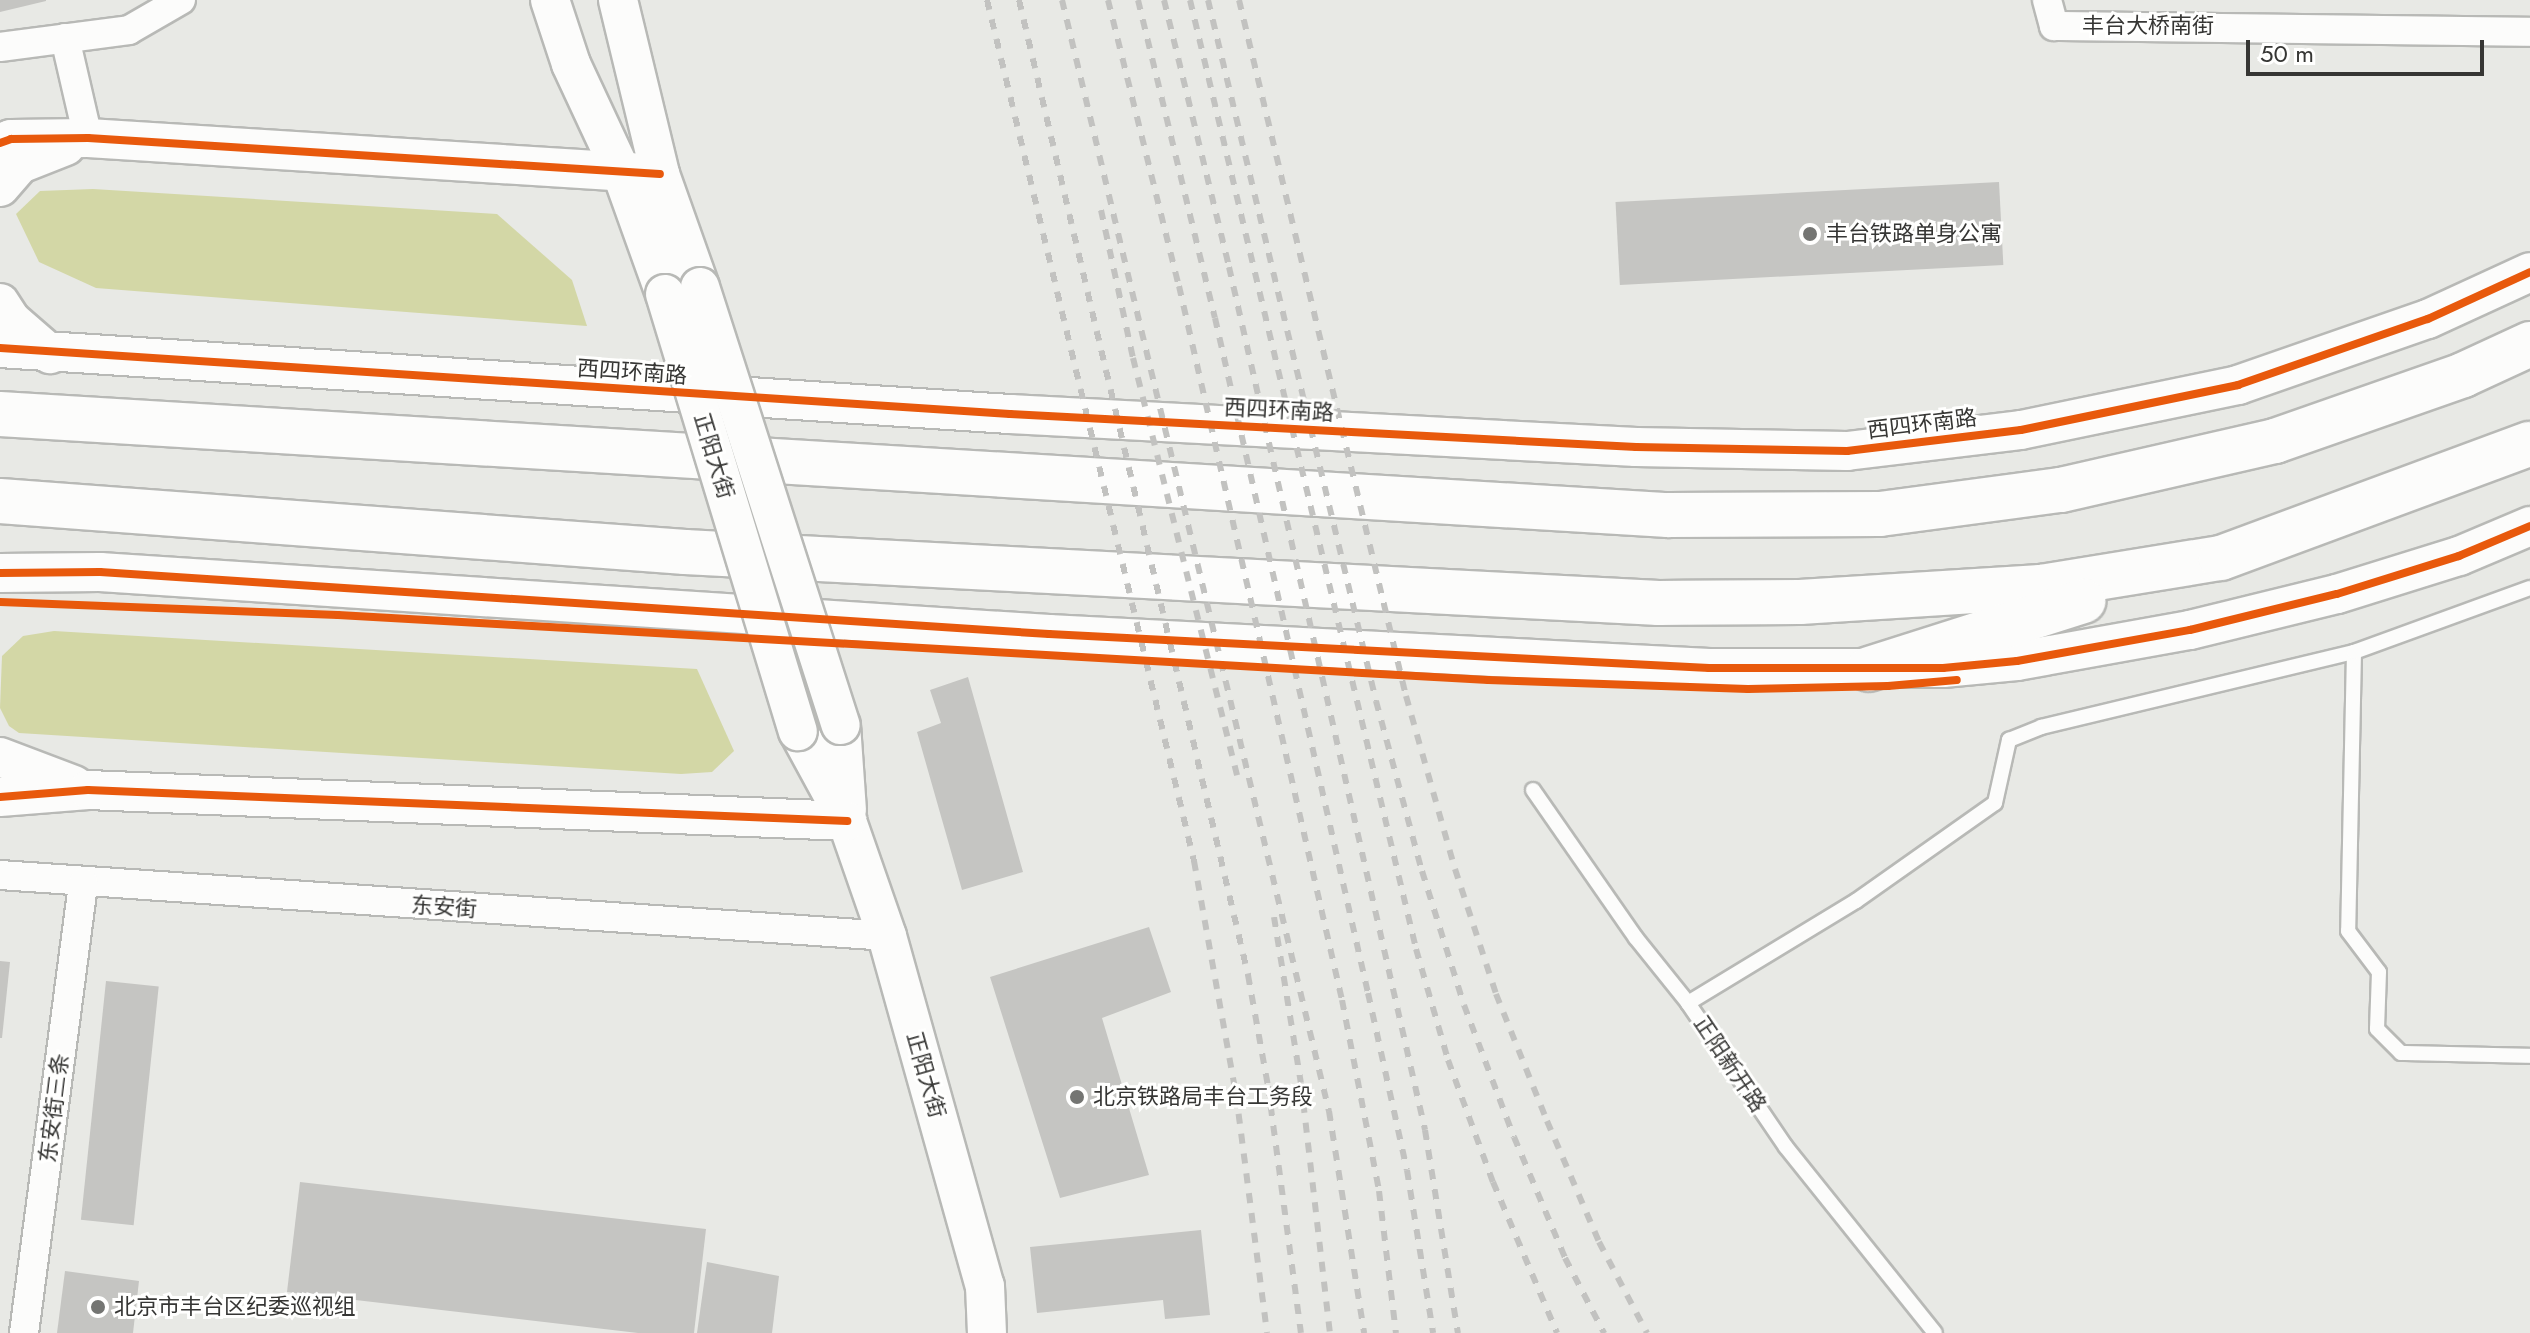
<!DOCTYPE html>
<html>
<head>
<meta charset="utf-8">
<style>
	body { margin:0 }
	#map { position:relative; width:2530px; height:1333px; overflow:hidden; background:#e8e9e5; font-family:Jost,"Noto Sans SC",sans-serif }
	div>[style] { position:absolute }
	.green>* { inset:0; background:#d3d7a6 }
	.building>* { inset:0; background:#c5c5c2; transform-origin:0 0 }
	.roads { filter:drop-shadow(2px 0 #b8b9b6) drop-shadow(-2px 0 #b8b9b6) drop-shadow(0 2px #b8b9b6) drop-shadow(0 -2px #b8b9b6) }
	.lane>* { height:14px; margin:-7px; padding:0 7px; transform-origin:7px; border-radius:7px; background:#fcfcfb }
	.street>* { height:28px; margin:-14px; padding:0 14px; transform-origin:14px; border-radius:14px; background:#fcfcfb }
	.secondary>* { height:38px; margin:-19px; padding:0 19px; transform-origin:19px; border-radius:19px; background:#fcfcfb }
	.highway>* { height:44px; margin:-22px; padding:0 22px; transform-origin:22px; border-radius:22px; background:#fcfcfb }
	.rail>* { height:6px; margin-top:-3px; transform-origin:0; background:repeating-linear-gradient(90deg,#c2c2c0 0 10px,transparent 0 20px) }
	.bridges { filter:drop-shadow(2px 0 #b8b9b6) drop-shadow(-2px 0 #b8b9b6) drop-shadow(0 2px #b8b9b6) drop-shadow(0 -2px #b8b9b6) }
	.secondary-bridge>* { height:38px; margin:-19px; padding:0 19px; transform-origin:19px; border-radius:19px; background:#fcfcfb }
	.cycleway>* { height:8px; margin:-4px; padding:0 4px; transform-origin:4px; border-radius:4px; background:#e8590c }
	.dots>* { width:22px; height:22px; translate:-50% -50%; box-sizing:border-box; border:4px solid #fffffe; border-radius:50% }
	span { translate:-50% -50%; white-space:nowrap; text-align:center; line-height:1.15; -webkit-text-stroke:6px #fffffe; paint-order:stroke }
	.street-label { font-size:22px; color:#363634 }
	.poi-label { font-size:22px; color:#363634 }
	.left { translate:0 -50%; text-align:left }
	.scale { position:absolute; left:2246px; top:40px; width:238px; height:36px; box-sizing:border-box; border:4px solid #363634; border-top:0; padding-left:10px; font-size:24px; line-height:28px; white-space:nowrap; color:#363634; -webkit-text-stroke:6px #fffffe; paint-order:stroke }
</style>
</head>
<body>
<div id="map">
	<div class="green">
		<i style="clip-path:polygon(93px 189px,497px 214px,572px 280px,587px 326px,96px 288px,39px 262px,16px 214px,40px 191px)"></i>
		<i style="clip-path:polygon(54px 631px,697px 669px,734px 751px,712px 772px,681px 774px,19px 733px,9px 726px,0 708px,2px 656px,23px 636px)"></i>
	</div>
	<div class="building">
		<i style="clip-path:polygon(0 0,46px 0,46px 1px,0 12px)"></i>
		<i style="left:1999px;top:182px;width:83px;height:384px;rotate:87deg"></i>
		<i style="clip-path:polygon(968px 677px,1023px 872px,962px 890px,917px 732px,941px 723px,930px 690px)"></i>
		<i style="clip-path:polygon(1149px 927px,1171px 992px,1102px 1018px,1149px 1175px,1060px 1198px,990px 977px)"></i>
		<i style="clip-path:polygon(0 961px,10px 962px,2px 1038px,0 1038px)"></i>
		<i style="left:106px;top:981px;width:53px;height:240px;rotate:6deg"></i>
		<i style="clip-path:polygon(300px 1182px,706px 1229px,694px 1333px,638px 1333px,287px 1292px)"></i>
		<i style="clip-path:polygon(1201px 1230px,1210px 1315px,1165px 1319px,1163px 1300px,1037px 1313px,1030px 1247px)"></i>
		<i style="clip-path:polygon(707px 1262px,779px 1276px,772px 1333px,697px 1333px)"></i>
		<i style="clip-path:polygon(65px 1271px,139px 1281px,133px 1333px,57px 1333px)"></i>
	</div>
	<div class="roads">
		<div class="lane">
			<i style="left:2354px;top:652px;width:279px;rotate:91.2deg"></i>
			<i style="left:2348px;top:931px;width:51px;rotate:52.9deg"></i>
			<i style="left:2379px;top:972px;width:57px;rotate:92deg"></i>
			<i style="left:2377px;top:1029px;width:34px;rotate:45deg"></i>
			<i style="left:2401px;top:1053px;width:129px;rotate:1.3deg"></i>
			<i style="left:1533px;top:790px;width:180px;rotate:55.2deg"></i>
			<i style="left:1636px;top:938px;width:83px;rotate:51.3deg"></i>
			<i style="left:1688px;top:1003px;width:174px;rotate:55.8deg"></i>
			<i style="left:1786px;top:1147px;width:238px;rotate:51.3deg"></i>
			<i style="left:1688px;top:1003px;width:197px;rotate:-31.3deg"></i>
			<i style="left:1856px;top:901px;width:170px;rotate:-35.2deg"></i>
			<i style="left:1995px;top:803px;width:65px;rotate:-77.5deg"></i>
			<i style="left:2009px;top:740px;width:35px;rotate:-22deg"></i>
			<i style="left:2041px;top:727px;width:322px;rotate:-13.5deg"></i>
			<i style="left:2354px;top:652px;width:187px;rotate:-20deg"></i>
		</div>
		<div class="street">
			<i style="left:2047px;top:0;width:27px;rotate:75deg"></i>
			<i style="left:2054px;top:26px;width:476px;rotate:0.7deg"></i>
			<i style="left:65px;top:38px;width:103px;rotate:77deg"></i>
			<i style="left:0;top:47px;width:130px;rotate:-7.5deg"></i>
			<i style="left:129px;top:30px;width:60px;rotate:-30deg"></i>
			<i style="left:0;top:875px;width:889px;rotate:3.93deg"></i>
			<i style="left:24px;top:1333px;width:454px;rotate:-82.5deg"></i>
		</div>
		<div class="secondary">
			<i style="left:550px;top:0;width:67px;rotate:71.8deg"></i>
			<i style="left:571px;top:64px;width:118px;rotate:65deg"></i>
			<i style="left:621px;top:171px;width:131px;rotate:70.3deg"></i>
			<i style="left:618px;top:0;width:179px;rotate:76.4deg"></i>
			<i style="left:660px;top:174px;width:120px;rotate:70.5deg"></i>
			<i style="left:0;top:143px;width:12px;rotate:-20deg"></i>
			<i style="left:11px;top:139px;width:77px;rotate:-0.7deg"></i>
			<i style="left:88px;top:138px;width:573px;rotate:3.6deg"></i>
			<i style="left:0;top:187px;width:30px;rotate:-49deg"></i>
			<i style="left:20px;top:164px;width:49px;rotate:-21.4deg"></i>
			<i style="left:0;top:303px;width:20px;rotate:57deg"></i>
			<i style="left:11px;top:320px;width:52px;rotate:41.1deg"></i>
			<i style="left:0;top:348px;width:1012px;rotate:3.74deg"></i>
			<i style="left:1010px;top:414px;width:627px;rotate:3.02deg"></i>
			<i style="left:1636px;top:447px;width:211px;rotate:1.1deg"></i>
			<i style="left:1847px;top:451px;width:175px;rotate:-6.9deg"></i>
			<i style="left:2021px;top:430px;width:222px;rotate:-11.7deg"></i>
			<i style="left:2238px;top:385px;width:201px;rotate:-19.2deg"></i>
			<i style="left:2428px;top:319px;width:112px;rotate:-24.7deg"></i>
			<i style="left:0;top:573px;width:100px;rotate:-0.6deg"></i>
			<i style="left:100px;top:572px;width:951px;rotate:3.74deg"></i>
			<i style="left:1049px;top:634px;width:661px;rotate:2.95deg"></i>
			<i style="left:1709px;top:668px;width:234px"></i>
			<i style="left:1943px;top:668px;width:74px;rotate:-5.4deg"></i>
			<i style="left:2017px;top:661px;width:176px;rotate:-10.2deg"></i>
			<i style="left:2190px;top:630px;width:151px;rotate:-13.8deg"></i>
			<i style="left:2337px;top:594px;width:128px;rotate:-17.3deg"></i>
			<i style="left:2459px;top:556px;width:77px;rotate:-22.9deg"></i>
			<i style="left:841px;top:725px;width:85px;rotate:86deg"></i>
			<i style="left:798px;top:731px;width:102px;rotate:61.4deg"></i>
			<i style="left:847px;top:821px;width:122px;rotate:70.8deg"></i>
			<i style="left:887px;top:936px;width:363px;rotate:74.4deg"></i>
			<i style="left:985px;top:1286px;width:47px;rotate:87.6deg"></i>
			<i style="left:0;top:757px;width:79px;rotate:20.7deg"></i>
			<i style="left:0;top:797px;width:88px;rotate:-4.5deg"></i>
			<i style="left:88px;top:790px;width:760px;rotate:2.34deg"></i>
		</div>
		<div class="highway">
			<i style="left:0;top:414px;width:1671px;rotate:3.47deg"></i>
			<i style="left:1668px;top:515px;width:212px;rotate:-0.3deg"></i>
			<i style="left:1880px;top:514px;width:183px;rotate:-7.6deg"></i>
			<i style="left:2061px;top:490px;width:220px;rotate:-12.9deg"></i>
			<i style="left:2275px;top:441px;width:199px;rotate:-19.3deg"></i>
			<i style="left:2463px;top:375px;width:74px;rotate:-24.8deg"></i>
			<i style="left:0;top:501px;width:687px;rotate:4.26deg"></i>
			<i style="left:685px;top:552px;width:975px;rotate:3deg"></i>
			<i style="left:1659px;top:603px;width:141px;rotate:-0.4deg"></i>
			<i style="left:1800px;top:602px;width:241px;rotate:-3.6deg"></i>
			<i style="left:2041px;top:587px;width:182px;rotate:-9.2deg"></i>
			<i style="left:2221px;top:558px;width:329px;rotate:-20.3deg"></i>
			<i style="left:1869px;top:669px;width:225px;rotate:-17.6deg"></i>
		</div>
	</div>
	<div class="rail">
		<i style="left:987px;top:0;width:886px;rotate:76.48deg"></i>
		<i style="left:1194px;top:861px;width:237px;rotate:79.8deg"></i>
		<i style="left:1236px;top:1094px;width:241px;rotate:82.6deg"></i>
		<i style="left:1019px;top:0;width:1002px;rotate:76.78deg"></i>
		<i style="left:1248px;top:975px;width:113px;rotate:79.8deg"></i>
		<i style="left:1268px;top:1086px;width:249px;rotate:82.4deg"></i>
		<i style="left:1062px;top:0;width:1143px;rotate:76.49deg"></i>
		<i style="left:1329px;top:1111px;width:225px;rotate:81deg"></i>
		<i style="left:1108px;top:0;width:295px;rotate:76.1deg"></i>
		<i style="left:1179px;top:286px;width:732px;rotate:77.14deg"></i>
		<i style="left:1342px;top:1000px;width:195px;rotate:79deg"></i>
		<i style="left:1379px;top:1191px;width:143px;rotate:83.2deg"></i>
		<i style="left:1138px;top:0;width:327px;rotate:76.4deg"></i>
		<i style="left:1215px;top:318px;width:692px;rotate:77.23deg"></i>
		<i style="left:1368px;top:993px;width:181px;rotate:77.6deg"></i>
		<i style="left:1407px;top:1170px;width:165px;rotate:80.9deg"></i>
		<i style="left:1164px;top:0;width:275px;rotate:76.3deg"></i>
		<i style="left:1229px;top:267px;width:885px;rotate:77.2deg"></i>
		<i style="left:1425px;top:1130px;width:206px;rotate:80.8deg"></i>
		<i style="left:1190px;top:0;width:976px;rotate:76.6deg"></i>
		<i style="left:1416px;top:949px;width:116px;rotate:73.9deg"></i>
		<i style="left:1448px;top:1060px;width:130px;rotate:69.8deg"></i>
		<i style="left:1493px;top:1182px;width:164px;rotate:67deg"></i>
		<i style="left:1208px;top:0;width:721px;rotate:76.52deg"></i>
		<i style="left:1376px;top:701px;width:176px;rotate:74.9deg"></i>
		<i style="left:1422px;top:871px;width:140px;rotate:72.6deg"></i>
		<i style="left:1464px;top:1005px;width:141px;rotate:69.3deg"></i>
		<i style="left:1514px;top:1137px;width:131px;rotate:67.1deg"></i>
		<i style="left:1565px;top:1258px;width:85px;rotate:62.5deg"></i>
		<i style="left:1239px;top:0;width:716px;rotate:76.51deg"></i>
		<i style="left:1406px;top:696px;width:180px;rotate:74.2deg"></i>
		<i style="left:1455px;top:869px;width:132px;rotate:71.8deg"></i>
		<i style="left:1496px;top:994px;width:137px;rotate:68.1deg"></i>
		<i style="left:1547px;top:1121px;width:132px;rotate:66.7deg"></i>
		<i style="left:1599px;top:1242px;width:103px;rotate:62.2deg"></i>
		<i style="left:1101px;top:210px;width:151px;rotate:77.8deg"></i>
		<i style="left:1133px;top:358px;width:437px;rotate:76deg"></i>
		<i style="left:1274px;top:917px;width:168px;rotate:80.8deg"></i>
		<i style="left:1301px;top:1083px;width:252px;rotate:83.4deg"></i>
	</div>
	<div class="bridges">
		<div class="secondary-bridge">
			<i style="left:700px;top:287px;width:460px;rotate:72.2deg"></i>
			<i style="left:665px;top:294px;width:457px;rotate:73.1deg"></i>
		</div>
	</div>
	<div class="cycleway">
		<i style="left:0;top:143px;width:12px;rotate:-20deg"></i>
		<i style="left:11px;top:139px;width:77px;rotate:-0.7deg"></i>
		<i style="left:88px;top:138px;width:573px;rotate:3.6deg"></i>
		<i style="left:0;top:348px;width:1012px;rotate:3.74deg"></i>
		<i style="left:1010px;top:414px;width:627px;rotate:3.02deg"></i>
		<i style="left:1636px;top:447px;width:211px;rotate:1.1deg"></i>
		<i style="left:1847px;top:451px;width:175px;rotate:-6.9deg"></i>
		<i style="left:2021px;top:430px;width:222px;rotate:-11.7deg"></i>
		<i style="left:2238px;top:385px;width:201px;rotate:-19.2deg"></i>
		<i style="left:2428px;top:319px;width:112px;rotate:-24.7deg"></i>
		<i style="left:0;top:573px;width:100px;rotate:-0.6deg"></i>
		<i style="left:100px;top:572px;width:951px;rotate:3.74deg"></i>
		<i style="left:1049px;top:634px;width:661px;rotate:2.95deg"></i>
		<i style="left:1709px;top:668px;width:234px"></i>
		<i style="left:1943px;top:668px;width:74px;rotate:-5.4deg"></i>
		<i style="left:2017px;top:661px;width:176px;rotate:-10.2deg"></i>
		<i style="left:2190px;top:630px;width:151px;rotate:-13.8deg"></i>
		<i style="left:2337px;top:594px;width:128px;rotate:-17.3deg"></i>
		<i style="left:2459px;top:556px;width:77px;rotate:-22.9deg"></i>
		<i style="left:0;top:602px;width:338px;rotate:2.2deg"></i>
		<i style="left:338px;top:615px;width:1152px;rotate:3.24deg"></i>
		<i style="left:1488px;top:680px;width:260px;rotate:2deg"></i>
		<i style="left:1748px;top:689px;width:140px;rotate:-1.2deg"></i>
		<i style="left:1888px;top:686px;width:69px;rotate:-5deg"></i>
		<i style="left:0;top:797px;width:88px;rotate:-4.5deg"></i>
		<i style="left:88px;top:790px;width:760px;rotate:2.34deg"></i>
	</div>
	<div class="dots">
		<i style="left:1810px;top:234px;background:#747572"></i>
		<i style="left:1077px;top:1097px;background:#747572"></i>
		<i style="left:98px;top:1307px;background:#747572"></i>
	</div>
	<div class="street-label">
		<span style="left:2148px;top:26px">丰台大桥南街</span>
		<span style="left:632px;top:372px;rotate:4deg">西四环南路</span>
		<span style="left:1279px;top:410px;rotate:3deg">西四环南路</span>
		<span style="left:1922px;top:424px;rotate:-7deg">西四环南路</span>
		<span style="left:714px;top:456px;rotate:73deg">正阳大街</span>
		<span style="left:444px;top:907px;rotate:4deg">东安街</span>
		<span style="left:1730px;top:1064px;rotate:56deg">正阳新开路</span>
		<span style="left:926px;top:1075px;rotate:74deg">正阳大街</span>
		<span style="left:54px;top:1108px;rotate:-83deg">东安街三条</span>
	</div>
	<div class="poi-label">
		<span class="left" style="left:1826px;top:234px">丰台铁路单身公寓</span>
		<span class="left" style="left:1093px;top:1097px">北京铁路局丰台工务段</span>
		<span class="left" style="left:114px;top:1307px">北京市丰台区纪委巡视组</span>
	</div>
	<div class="scale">50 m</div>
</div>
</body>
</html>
